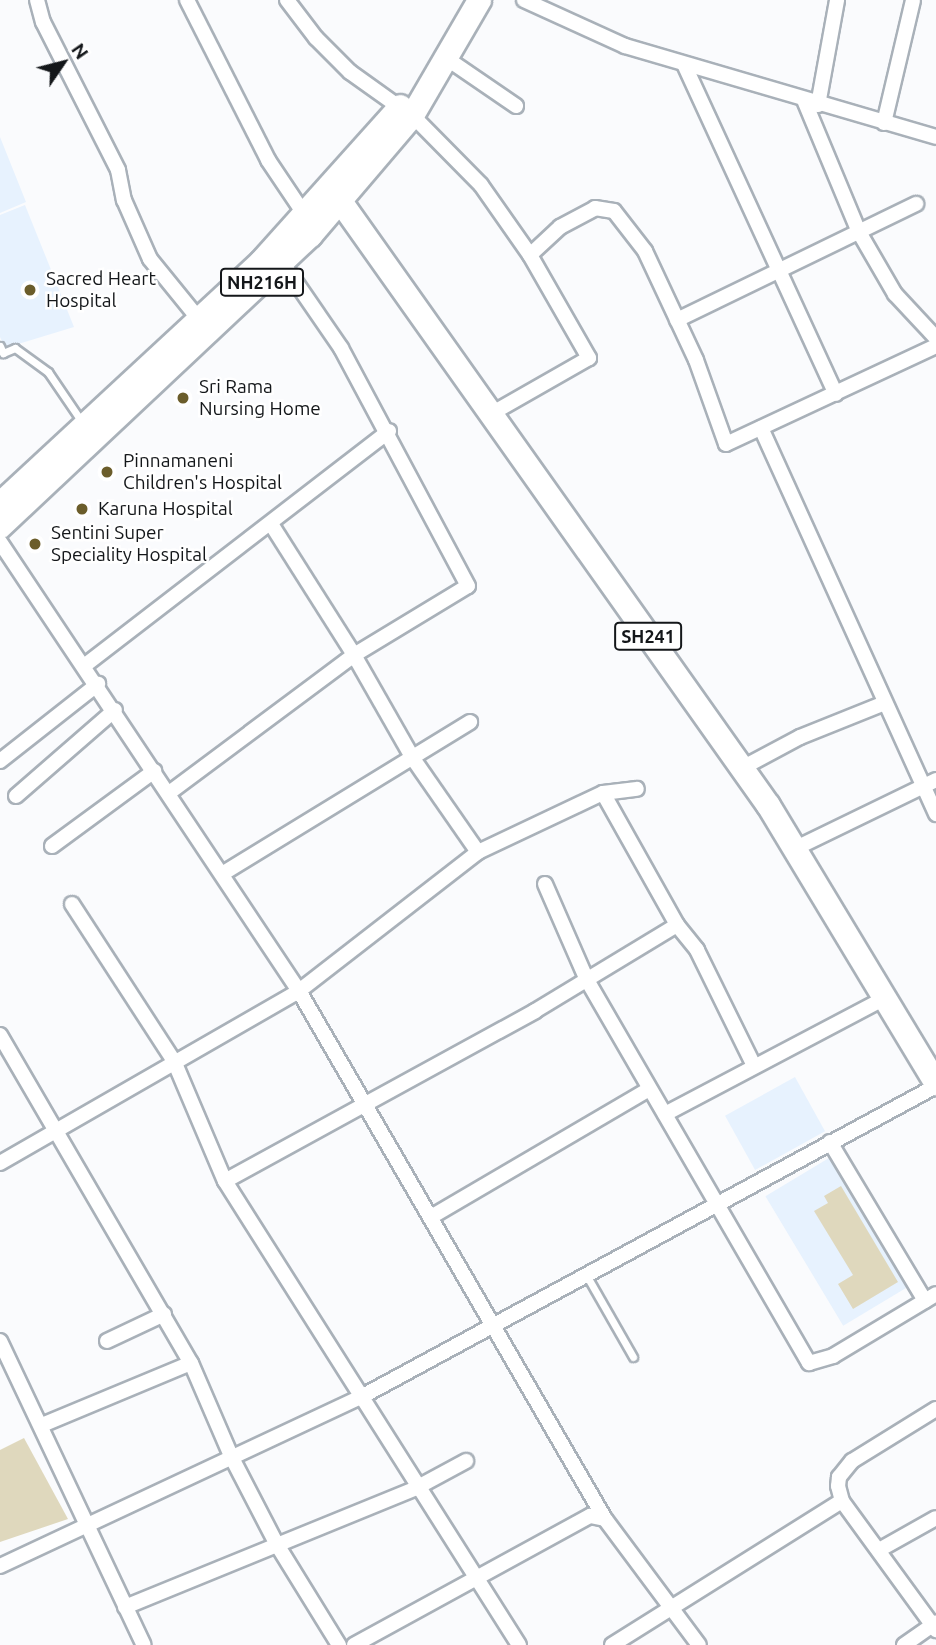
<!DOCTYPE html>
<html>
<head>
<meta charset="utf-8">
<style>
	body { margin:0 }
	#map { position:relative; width:936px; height:1645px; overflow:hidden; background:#fafbfd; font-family:Ubuntu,sans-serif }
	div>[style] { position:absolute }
	.built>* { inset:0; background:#e7f2fe; transform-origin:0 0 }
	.green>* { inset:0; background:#dfd8bd }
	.roads { filter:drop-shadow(2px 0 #a9b1b9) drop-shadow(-2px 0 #a9b1b9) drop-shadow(0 2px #a9b1b9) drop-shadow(0 -2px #a9b1b9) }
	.service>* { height:7px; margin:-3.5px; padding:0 3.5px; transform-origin:3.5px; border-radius:3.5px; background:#fff }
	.minor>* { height:14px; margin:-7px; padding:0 7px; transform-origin:7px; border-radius:7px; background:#fff }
	.primary>* { height:23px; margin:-11.5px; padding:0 11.5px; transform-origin:11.5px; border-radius:11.5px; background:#fff }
	.trunk>* { height:23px; margin:-11.5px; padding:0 11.5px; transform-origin:11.5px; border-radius:11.5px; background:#fff }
	.dots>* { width:19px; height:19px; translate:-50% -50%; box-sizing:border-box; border:4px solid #fff; border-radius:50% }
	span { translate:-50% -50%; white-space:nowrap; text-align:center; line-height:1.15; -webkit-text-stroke:5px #fff; paint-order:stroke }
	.shield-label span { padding:2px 5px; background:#fff; border:2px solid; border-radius:5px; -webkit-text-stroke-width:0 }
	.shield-label { font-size:18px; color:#14171a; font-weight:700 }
	.poi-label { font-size:19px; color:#14171a }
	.left { translate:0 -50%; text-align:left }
	.north { position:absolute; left:28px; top:28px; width:70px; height:70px; -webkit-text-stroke:5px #fff; paint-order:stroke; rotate:55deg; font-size:19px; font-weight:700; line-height:28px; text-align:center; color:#14171a }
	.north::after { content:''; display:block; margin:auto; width:24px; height:32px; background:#14171a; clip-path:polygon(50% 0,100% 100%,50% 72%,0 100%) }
</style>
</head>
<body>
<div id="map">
	<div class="built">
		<i style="clip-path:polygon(0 137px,26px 202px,0 213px)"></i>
		<i style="clip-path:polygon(25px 205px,74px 327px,5px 348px,0 337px,0 215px)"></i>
		<i style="left:795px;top:1077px;width:62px;height:80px;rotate:61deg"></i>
		<i style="left:834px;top:1155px;width:151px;height:80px;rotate:59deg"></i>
	</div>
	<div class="green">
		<i style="clip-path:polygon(841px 1186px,898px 1282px,853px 1309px,838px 1284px,853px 1275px,814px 1211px,828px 1203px,824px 1196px)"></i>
		<i style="clip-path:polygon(24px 1438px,68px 1519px,0 1542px,0 1450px)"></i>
	</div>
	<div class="roads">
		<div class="service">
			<i style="left:0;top:346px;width:8px;rotate:67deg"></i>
			<i style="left:3px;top:353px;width:13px;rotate:-23deg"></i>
			<i style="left:15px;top:348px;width:41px;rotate:36deg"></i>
			<i style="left:48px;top:372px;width:60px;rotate:55.8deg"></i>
			<i style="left:588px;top:1278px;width:91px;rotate:60.3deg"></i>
		</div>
		<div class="minor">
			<i style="left:37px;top:0;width:23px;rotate:75deg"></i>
			<i style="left:43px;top:22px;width:166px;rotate:63.1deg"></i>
			<i style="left:118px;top:170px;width:31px;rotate:79deg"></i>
			<i style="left:124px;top:200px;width:64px;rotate:66.2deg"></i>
			<i style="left:150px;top:259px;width:76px;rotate:50.9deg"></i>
			<i style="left:187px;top:0;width:179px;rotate:63.1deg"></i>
			<i style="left:268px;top:160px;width:66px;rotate:56.1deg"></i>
			<i style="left:287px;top:0;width:48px;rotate:52.7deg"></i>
			<i style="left:316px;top:38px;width:48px;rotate:45deg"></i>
			<i style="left:350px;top:72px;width:60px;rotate:35.5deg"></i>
			<i style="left:524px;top:0;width:111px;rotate:24.5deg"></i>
			<i style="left:625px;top:46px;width:324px;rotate:16.3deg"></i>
			<i style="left:446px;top:58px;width:85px;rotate:34.4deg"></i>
			<i style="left:684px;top:64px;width:363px;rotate:65.3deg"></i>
			<i style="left:804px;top:100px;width:143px;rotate:67.4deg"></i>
			<i style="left:859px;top:232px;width:72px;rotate:59.9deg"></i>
			<i style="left:895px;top:294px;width:60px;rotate:47deg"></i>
			<i style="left:818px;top:105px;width:107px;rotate:-79.7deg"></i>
			<i style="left:412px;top:115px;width:98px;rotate:45.4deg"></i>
			<i style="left:481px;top:185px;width:85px;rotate:55deg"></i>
			<i style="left:530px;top:255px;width:119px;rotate:60.2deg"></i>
			<i style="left:589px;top:358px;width:113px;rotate:150.3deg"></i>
			<i style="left:884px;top:123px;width:126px;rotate:-76.7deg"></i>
			<i style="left:530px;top:255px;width:41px;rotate:-43deg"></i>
			<i style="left:560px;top:227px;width:40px;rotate:-28deg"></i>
			<i style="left:595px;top:208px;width:19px;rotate:9deg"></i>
			<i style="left:614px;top:211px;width:51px;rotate:52.2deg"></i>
			<i style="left:645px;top:251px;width:120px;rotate:64.9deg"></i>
			<i style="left:696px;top:360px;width:89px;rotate:70.3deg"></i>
			<i style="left:726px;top:444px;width:232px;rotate:-25deg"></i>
			<i style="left:677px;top:320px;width:266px;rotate:-25.9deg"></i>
			<i style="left:761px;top:428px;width:424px;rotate:65.6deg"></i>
			<i style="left:271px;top:524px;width:155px;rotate:57.6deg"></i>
			<i style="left:354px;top:655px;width:121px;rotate:60.3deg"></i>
			<i style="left:414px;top:760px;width:112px;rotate:55.2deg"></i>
			<i style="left:0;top:542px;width:539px;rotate:56.34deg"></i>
			<i style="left:299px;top:991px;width:610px;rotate:59.91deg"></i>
			<i style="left:84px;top:666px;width:385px;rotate:-37.6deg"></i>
			<i style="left:0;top:761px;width:125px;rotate:-38.2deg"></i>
			<i style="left:742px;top:768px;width:66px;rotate:-28.1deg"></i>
			<i style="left:800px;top:737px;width:88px;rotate:-21.9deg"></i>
			<i style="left:169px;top:793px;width:231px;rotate:-36.7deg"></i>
			<i style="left:354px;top:655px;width:133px;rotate:-31.2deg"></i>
			<i style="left:468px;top:586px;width:270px;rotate:-118.1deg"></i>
			<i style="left:341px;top:348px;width:104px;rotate:-124.5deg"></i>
			<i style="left:603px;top:793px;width:151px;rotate:60.7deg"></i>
			<i style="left:677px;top:925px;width:32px;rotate:51deg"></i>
			<i style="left:697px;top:950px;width:127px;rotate:63.8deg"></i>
			<i style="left:16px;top:796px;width:131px;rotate:-41deg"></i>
			<i style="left:52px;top:846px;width:127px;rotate:-36.3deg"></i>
			<i style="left:794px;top:849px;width:158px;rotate:-25.9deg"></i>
			<i style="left:222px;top:874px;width:291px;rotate:-31.5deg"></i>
			<i style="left:545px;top:884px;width:105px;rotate:66.4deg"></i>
			<i style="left:587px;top:980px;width:443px;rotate:59.9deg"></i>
			<i style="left:809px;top:1363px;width:25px;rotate:-16deg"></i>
			<i style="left:833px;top:1356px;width:120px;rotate:-31deg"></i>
			<i style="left:72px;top:904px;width:187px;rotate:57deg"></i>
			<i style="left:174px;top:1061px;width:130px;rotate:67deg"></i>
			<i style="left:225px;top:1181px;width:549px;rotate:57.64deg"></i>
			<i style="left:0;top:1035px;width:380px;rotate:59.8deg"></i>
			<i style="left:191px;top:1363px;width:103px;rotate:66.7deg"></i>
			<i style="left:232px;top:1458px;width:96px;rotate:62.6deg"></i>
			<i style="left:276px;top:1543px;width:120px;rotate:58.3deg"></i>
			<i style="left:665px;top:1114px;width:249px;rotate:-27.8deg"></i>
			<i style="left:830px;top:1142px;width:185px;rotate:59.1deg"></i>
			<i style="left:0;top:1163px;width:345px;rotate:-29.9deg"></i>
			<i style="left:299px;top:991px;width:227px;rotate:-37.8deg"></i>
			<i style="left:478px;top:852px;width:138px;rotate:-25.3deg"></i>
			<i style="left:603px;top:793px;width:34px;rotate:-7deg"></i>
			<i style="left:225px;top:1181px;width:354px;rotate:-28.7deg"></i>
			<i style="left:535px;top:1011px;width:166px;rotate:-31.2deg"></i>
			<i style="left:431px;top:1217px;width:253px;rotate:-30.4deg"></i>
			<i style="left:0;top:1341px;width:336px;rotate:64.7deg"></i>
			<i style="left:107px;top:1341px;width:63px;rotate:-25.3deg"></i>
			<i style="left:936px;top:1409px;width:99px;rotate:148.2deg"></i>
			<i style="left:852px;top:1461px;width:21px;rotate:129deg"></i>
			<i style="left:839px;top:1477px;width:9px;rotate:96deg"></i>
			<i style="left:838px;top:1486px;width:16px;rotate:75deg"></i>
			<i style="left:842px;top:1501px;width:160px;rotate:53.9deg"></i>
			<i style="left:42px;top:1425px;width:161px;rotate:-22.6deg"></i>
			<i style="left:879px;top:1550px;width:65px;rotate:-29.3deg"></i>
			<i style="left:0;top:1566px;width:396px;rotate:-25.1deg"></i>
			<i style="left:359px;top:1398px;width:656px;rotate:-28.4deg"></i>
			<i style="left:125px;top:1607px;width:314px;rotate:-22.2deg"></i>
			<i style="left:416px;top:1488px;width:57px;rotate:-28.4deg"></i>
			<i style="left:354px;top:1645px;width:269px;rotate:-28.7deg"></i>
			<i style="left:590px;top:1516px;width:15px;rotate:11deg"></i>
			<i style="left:605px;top:1519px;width:157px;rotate:53.3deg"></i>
			<i style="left:612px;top:1645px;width:271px;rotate:-32.1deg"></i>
			<i style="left:904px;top:1645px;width:39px;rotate:-35deg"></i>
		</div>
		<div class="primary">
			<i style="left:340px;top:201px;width:740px;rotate:54.68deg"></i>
			<i style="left:768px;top:805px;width:325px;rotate:58.9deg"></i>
		</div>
		<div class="trunk">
			<i style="left:0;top:503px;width:356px;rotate:-42.8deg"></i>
			<i style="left:261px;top:261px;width:208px;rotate:-48.1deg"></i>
			<i style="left:0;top:526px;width:425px;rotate:-43.2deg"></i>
			<i style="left:310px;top:235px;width:157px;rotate:-49.6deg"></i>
			<i style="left:412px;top:115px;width:133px;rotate:-59.8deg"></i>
		</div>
	</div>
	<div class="dots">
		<i style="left:30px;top:290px;background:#6b5d2b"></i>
		<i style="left:183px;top:398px;background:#6b5d2b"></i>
		<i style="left:107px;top:472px;background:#6b5d2b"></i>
		<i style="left:82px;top:509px;background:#6b5d2b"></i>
		<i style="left:35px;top:544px;background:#6b5d2b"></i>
	</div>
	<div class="shield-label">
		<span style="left:262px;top:282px">NH216H</span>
		<span style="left:648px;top:636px">SH241</span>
	</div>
	<div class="poi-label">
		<span class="left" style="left:46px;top:290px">Sacred Heart<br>Hospital</span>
		<span class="left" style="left:199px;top:398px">Sri Rama<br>Nursing Home</span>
		<span class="left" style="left:123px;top:472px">Pinnamaneni<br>Children's Hospital</span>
		<span class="left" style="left:98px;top:509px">Karuna Hospital</span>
		<span class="left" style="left:51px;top:544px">Sentini Super<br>Speciality Hospital</span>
	</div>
	<div class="north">N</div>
</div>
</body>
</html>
